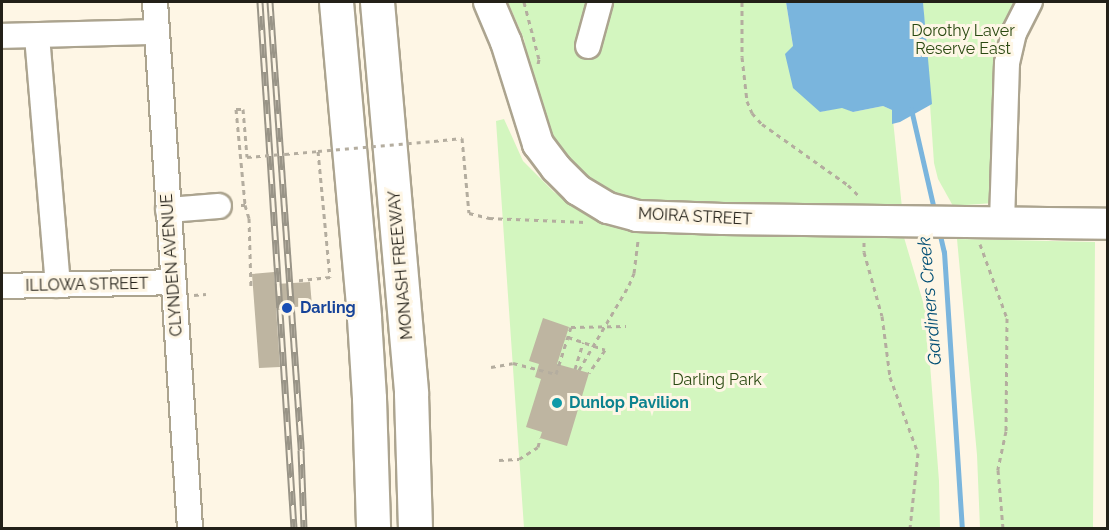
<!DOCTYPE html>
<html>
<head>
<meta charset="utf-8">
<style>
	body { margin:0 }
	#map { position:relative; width:1109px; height:530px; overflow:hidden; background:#fef6e5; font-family:Raleway,sans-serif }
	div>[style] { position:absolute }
	.green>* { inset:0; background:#d3f6bf }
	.water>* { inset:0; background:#7ab5dd }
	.stream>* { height:5px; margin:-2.5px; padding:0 2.5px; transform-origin:2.5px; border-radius:2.5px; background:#7ab5dd }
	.building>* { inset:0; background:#beb5a1 }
	.path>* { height:3px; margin-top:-1.5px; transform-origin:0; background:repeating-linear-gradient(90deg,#b4ad9f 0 4.5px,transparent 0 9px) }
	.roads { filter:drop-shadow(2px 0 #aca48f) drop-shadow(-2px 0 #aca48f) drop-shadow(0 2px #aca48f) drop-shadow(0 -2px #aca48f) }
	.minor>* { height:24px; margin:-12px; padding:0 12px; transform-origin:12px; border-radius:12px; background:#fff }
	.major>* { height:30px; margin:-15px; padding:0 15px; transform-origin:15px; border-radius:15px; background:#fff }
	.highway>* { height:33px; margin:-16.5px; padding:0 16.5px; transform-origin:16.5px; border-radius:16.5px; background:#fff }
	.rail>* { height:7px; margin-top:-3.5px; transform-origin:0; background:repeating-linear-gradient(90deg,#fef6e5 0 14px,#999487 0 28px); box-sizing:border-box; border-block:2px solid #999487 }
	.path-bridge>* { height:3px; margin-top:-1.5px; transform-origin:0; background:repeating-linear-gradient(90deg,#b4ad9f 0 4.5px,transparent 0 9px) }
	.dots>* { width:16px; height:16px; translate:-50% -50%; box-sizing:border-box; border:3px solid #fef6e5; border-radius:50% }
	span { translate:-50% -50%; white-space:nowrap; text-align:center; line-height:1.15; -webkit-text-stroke:6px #fef6e5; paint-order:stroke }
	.park-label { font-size:16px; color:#2a4911 }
	.street-label { font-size:16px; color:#232018 }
	.transit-label { font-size:16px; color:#164399; font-weight:700 }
	.left { translate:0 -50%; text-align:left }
	.culture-label { font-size:16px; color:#0d838f; font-weight:700 }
	.water-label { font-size:18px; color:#024f75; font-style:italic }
	.frame { position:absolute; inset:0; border:3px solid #232018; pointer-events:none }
</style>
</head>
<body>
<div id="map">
	<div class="green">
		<i style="clip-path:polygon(508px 2px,786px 2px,793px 46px,820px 112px,842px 107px,853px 112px,883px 106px,892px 110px,902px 208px,724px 203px,661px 205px,620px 199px,592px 186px,548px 139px,532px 83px,524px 39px)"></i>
		<i style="clip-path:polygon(923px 2px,1019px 2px,993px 203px,953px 206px,938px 179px,934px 163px)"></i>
		<i style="clip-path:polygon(504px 119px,523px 161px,554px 192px,596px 221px,614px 227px,638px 231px,903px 234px,926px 312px,939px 481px,940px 528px,524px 528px,496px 121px)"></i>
		<i style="clip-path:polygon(957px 239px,1095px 242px,1093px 528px,980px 528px,977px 455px)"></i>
	</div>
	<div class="water">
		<i style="clip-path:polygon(786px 2px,923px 2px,932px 104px,900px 122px,892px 124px,892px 110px,883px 106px,853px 112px,842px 108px,820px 112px,793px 88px,785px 54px,793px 46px)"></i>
	</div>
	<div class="stream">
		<i style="left:911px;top:109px;width:108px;rotate:77.1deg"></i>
		<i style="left:939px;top:231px;width:22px;rotate:77deg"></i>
		<i style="left:944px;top:252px;width:277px;rotate:86.3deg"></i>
	</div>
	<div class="building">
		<i style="clip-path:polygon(274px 272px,275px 284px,310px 282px,312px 306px,276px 308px,280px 367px,259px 368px,252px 274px)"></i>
		<i style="clip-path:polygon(543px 318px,569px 327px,557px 364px,589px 373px,567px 446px,540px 438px,542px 432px,526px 427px,541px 379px,535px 377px,539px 364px,529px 361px)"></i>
	</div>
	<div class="path">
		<i style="left:524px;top:2px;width:59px;rotate:75.3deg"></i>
		<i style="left:539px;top:59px;width:5px;rotate:101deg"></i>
		<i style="left:742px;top:2px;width:55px;rotate:90deg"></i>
		<i style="left:742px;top:57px;width:44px;rotate:83.5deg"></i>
		<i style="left:747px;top:101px;width:13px;rotate:67deg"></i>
		<i style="left:752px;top:113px;width:15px;rotate:48deg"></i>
		<i style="left:762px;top:124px;width:105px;rotate:35.3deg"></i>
		<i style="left:848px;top:185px;width:17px;rotate:45deg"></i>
		<i style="left:236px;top:109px;width:96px;rotate:84.6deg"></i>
		<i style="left:245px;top:205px;width:6px;rotate:180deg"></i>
		<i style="left:434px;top:141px;width:28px;rotate:-6deg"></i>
		<i style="left:462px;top:138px;width:75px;rotate:84.7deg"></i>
		<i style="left:469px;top:213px;width:21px;rotate:14deg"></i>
		<i style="left:489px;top:218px;width:96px;rotate:2.4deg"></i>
		<i style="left:285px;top:154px;width:33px;rotate:-5deg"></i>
		<i style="left:318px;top:151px;width:127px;rotate:84.6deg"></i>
		<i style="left:330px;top:277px;width:36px;rotate:174deg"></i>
		<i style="left:245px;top:205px;width:14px;rotate:73deg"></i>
		<i style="left:249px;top:218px;width:70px;rotate:88.4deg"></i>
		<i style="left:864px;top:242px;width:10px;rotate:90deg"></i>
		<i style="left:864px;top:252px;width:66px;rotate:74.3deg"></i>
		<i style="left:882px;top:316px;width:62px;rotate:82.5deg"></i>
		<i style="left:890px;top:377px;width:81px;rotate:69.8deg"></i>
		<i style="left:918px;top:453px;width:75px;rotate:96.1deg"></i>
		<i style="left:980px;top:244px;width:79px;rotate:70deg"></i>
		<i style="left:1007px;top:318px;width:113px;rotate:90.5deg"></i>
		<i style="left:1006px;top:431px;width:40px;rotate:102deg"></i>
		<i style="left:998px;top:470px;width:58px;rotate:85.1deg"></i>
		<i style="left:194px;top:295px;width:12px;rotate:-5deg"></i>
		<i style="left:568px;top:337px;width:39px;rotate:19deg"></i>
		<i style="left:605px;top:350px;width:28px;rotate:125deg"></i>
		<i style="left:491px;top:367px;width:22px;rotate:-10deg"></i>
		<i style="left:513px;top:363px;width:44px;rotate:14.3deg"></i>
		<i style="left:556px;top:374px;width:49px;rotate:-72.3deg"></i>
		<i style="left:571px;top:327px;width:55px;rotate:-1deg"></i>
		<i style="left:575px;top:369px;width:28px;rotate:-73deg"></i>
		<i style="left:579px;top:370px;width:99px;rotate:-59.5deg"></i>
		<i style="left:629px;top:285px;width:13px;rotate:-67deg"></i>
		<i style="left:634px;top:273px;width:34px;rotate:-83deg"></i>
		<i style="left:499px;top:460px;width:20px;rotate:-3deg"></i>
		<i style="left:519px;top:459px;width:22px;rotate:-32deg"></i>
		<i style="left:538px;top:447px;width:9px;rotate:-77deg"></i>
	</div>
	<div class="roads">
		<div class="minor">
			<i style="left:155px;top:2px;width:527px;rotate:86.19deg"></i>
			<i style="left:2px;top:36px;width:155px;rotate:-1.5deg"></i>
			<i style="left:37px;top:36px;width:250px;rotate:85.2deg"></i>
			<i style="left:588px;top:46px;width:46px;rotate:-74.7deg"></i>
			<i style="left:168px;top:210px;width:51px;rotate:-4.5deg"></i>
			<i style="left:1002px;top:222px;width:159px;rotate:-88.2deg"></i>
			<i style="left:1007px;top:63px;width:31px;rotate:-77deg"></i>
			<i style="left:1014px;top:33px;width:35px;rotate:-63deg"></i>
			<i style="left:2px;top:286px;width:171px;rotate:-1.3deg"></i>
		</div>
		<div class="major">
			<i style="left:489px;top:2px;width:43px;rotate:67deg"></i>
			<i style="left:506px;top:42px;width:107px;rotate:72.6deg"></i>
			<i style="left:538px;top:144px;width:30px;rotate:53deg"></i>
			<i style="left:556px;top:168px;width:31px;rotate:45deg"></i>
			<i style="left:578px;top:190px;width:35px;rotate:31deg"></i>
			<i style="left:608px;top:208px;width:30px;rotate:15deg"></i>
			<i style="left:637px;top:216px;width:86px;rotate:2deg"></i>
			<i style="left:723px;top:219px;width:385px;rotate:0.7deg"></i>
		</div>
		<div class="highway">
			<i style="left:336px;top:2px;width:317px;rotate:84.9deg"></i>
			<i style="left:364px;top:318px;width:80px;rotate:86.4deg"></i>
			<i style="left:369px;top:398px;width:130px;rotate:88.2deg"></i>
			<i style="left:377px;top:2px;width:393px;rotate:85deg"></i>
			<i style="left:411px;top:394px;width:134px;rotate:88.3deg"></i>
		</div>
	</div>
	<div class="rail">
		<i style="left:260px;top:2px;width:527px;rotate:86.3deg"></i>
		<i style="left:270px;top:2px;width:449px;rotate:86deg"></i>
		<i style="left:301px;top:450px;width:78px;rotate:87.8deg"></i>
	</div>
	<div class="path-bridge">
		<i style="left:236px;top:109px;width:7px"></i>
		<i style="left:243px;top:109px;width:48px;rotate:85.2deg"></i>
		<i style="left:247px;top:157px;width:38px;rotate:-5deg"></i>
		<i style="left:318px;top:151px;width:116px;rotate:-4.9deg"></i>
	</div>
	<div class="dots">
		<i style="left:287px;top:308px;background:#1a4fb4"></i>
		<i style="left:557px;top:403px;background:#0f9aa8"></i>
	</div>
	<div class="park-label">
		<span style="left:963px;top:40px">Dorothy Laver<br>Reserve East</span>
		<span style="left:717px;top:380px">Darling Park</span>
	</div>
	<div class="street-label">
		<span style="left:695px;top:217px;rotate:3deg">MOIRA STREET</span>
		<span style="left:172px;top:265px;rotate:-94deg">CLYNDEN AVENUE</span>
		<span style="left:401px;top:265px;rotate:-95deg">MONASH FREEWAY</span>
		<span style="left:87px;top:285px;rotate:-1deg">ILLOWA STREET</span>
	</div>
	<div class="transit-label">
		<span class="left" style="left:300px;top:308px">Darling</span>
	</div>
	<div class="culture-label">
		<span class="left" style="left:569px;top:403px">Dunlop Pavilion</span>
	</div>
	<div class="water-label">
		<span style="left:930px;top:301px;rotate:-95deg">Gardiners Creek</span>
	</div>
	<div class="frame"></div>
</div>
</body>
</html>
